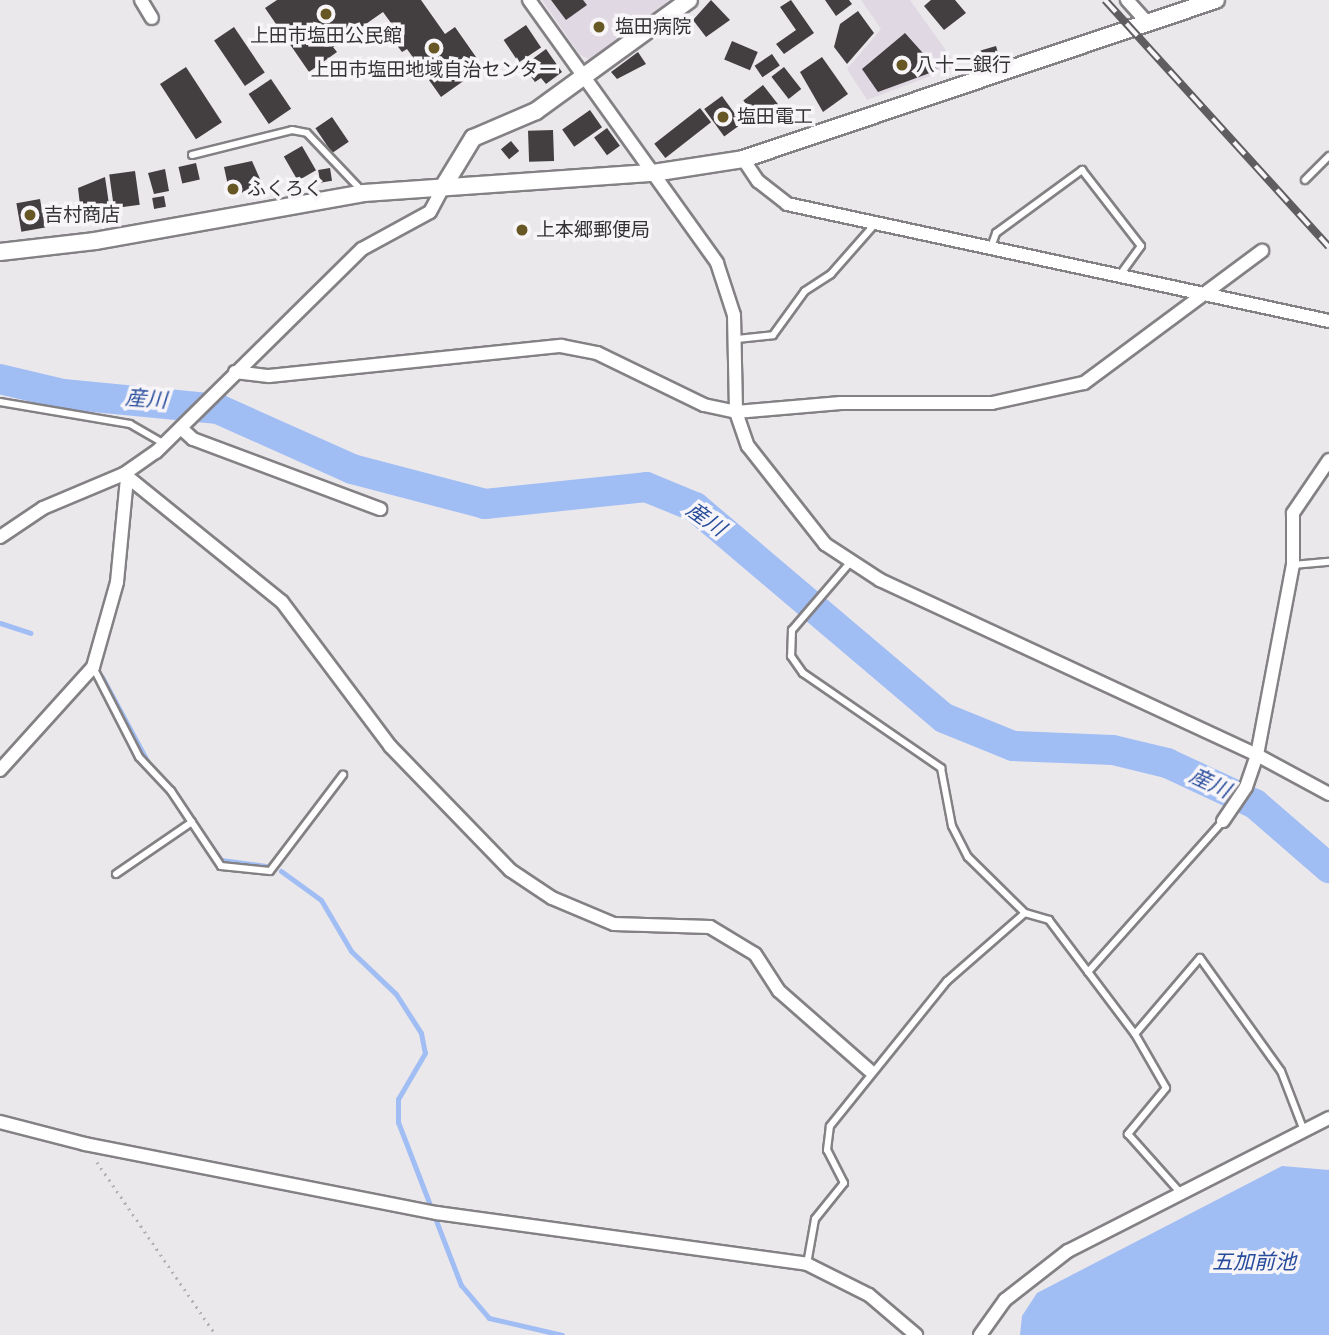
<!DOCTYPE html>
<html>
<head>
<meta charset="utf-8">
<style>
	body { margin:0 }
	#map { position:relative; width:1329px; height:1335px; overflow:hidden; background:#ebe8ec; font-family:Rubik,"Noto Sans JP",sans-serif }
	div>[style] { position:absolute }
	.built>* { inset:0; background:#e0d8e2 }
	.water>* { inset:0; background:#a0bdf4 }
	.stream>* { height:5px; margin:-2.5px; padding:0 2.5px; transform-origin:2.5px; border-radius:2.5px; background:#a0bdf4 }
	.river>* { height:30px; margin:-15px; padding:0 15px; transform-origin:15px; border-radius:15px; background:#a0bdf4 }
	.building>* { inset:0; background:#433f41; transform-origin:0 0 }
	.path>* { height:2.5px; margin-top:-1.25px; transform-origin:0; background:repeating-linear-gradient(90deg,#b3b1b4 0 2px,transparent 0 7px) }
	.roads { filter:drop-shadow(2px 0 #848185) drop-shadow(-2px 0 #848185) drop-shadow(0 2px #848185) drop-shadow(0 -2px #848185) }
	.service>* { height:6px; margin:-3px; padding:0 3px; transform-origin:3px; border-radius:3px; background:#fff }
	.minor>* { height:12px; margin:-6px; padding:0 6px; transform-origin:6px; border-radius:6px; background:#fff }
	.tertiary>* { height:16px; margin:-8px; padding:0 8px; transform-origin:8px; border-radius:8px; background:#fff }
	.rail>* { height:8px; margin-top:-4px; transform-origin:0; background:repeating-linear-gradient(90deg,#f8f5f9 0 16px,#5f5d5f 0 32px); box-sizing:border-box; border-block:2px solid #5f5d5f }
	.dots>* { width:19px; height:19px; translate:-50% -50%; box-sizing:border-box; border:4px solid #f8f5f9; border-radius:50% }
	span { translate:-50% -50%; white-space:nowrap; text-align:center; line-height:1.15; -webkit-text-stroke:7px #f8f5f9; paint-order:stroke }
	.poi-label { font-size:19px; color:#343334 }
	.left { translate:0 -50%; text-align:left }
	.water-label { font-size:21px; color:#274c9b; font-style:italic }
</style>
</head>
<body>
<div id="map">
	<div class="built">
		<i style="clip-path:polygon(542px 0,675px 0,591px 60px,580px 55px)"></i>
		<i style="clip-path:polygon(861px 0,910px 0,957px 66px,867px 100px,847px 69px,881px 29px)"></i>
	</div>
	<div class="water">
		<i style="clip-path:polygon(1282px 1166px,1329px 1170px,1329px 1335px,1020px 1335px,1022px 1316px,1037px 1293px)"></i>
	</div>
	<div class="stream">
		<i style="left:0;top:623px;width:32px;rotate:18deg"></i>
		<i style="left:102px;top:677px;width:101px;rotate:61.7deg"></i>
		<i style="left:167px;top:783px;width:94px;rotate:55deg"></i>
		<i style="left:221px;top:860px;width:45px;rotate:7.6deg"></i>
		<i style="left:281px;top:871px;width:49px;rotate:35.9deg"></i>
		<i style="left:321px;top:900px;width:59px;rotate:59.5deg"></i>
		<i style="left:351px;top:951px;width:62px;rotate:43.7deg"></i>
		<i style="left:396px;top:994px;width:46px;rotate:57.3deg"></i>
		<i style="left:421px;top:1033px;width:20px;rotate:79deg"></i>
		<i style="left:425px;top:1053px;width:53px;rotate:120.4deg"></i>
		<i style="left:398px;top:1099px;width:23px;rotate:90deg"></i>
		<i style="left:398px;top:1122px;width:175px;rotate:68.9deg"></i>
		<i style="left:461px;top:1285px;width:43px;rotate:49.7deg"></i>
		<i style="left:489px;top:1318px;width:75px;rotate:13.1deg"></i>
	</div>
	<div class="river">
		<i style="left:0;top:379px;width:65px;rotate:13.4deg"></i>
		<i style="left:63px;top:394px;width:156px;rotate:5.5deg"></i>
		<i style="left:218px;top:409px;width:147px;rotate:24.1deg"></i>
		<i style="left:352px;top:469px;width:138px;rotate:14.7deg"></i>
		<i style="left:485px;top:504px;width:162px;rotate:-6deg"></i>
		<i style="left:646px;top:487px;width:53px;rotate:22.2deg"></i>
		<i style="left:695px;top:507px;width:326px;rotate:40.3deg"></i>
		<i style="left:944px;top:718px;width:74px;rotate:22.1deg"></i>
		<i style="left:1013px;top:746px;width:100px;rotate:2.3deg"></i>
		<i style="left:1113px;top:750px;width:56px;rotate:13.5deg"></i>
		<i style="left:1167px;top:763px;width:97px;rotate:25deg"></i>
		<i style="left:1255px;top:804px;width:98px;rotate:40.9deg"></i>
	</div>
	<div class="building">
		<i style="clip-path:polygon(277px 0,421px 0,445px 34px,455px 27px,483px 67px,441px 97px,407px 49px,402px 52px,384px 28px,391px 23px,383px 12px,333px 47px,337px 52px,309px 72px,265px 8px)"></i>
		<i style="clip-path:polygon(551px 0,583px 0,587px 5px,566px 20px)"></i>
		<i style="clip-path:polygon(711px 0,730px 20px,706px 37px,693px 20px)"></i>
		<i style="clip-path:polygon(791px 0,814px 33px,784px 54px,776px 44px,796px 30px,780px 7px)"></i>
		<i style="clip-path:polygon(825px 0,849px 0,852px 4px,836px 16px)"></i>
		<i style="clip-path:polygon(931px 0,955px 0,966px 13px,944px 30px,924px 6px)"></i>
		<i style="clip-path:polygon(858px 11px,874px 33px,847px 64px,834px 47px,840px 24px)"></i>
		<i style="left:526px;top:25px;width:27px;height:27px;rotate:56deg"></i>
		<i style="left:234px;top:27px;width:55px;height:24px;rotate:56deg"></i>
		<i style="clip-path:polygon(905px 33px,938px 70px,878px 92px,862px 69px)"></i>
		<i style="left:732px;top:41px;width:28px;height:20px;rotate:23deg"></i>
		<i style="left:996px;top:46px;width:7px;height:16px;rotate:74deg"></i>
		<i style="clip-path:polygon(546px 49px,562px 72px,546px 84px,541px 78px,535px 82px,523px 66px)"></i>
		<i style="clip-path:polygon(638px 52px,646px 64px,617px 79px,611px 72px)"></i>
		<i style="left:772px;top:54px;width:14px;height:21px;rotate:56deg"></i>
		<i style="clip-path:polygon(822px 57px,848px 94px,823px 112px,800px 72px)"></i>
		<i style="left:186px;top:67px;width:66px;height:31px;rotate:57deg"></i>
		<i style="left:784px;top:67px;width:28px;height:16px;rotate:52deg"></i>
		<i style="left:271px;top:79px;width:36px;height:27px;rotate:56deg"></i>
		<i style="left:763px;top:85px;width:34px;height:25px;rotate:52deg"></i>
		<i style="left:722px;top:96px;width:34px;height:22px;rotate:54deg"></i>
		<i style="left:700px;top:108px;width:18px;height:58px;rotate:52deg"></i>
		<i style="left:590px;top:110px;width:21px;height:34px;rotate:55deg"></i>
		<i style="left:332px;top:117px;width:30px;height:20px;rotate:56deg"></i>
		<i style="left:607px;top:128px;width:22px;height:16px;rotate:54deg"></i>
		<i style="left:553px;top:130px;width:31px;height:25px;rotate:88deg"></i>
		<i style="left:511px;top:141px;width:13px;height:13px;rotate:51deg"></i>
		<i style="left:302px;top:146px;width:28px;height:21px;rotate:60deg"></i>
		<i style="clip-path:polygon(252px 161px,264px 188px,230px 195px,224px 167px)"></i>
		<i style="left:196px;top:163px;width:17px;height:18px;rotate:77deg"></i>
		<i style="left:330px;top:168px;width:13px;height:12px;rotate:81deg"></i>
		<i style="clip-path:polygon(165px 169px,169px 191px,154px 194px,148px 173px)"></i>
		<i style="left:135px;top:171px;width:34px;height:26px;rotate:82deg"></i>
		<i style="clip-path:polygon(105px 177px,110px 211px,103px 212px,104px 218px,61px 225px,59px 208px,80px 205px,78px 188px)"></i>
		<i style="left:164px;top:196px;width:11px;height:12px;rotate:80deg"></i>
		<i style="left:40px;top:199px;width:29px;height:24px;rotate:80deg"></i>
	</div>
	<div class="path">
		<i style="left:97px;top:1162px;width:210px;rotate:55.5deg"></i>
	</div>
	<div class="roads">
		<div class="service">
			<i style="left:192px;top:155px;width:103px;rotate:-14deg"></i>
			<i style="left:292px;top:130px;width:15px;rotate:11deg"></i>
			<i style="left:307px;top:133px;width:81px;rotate:46.5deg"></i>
			<i style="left:1305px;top:180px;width:34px;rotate:-45deg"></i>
			<i style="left:991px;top:247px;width:15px;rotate:-70deg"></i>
			<i style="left:996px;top:233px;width:107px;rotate:-36.2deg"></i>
			<i style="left:1082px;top:170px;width:96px;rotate:52.2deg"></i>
			<i style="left:1141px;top:246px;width:36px;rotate:126deg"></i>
			<i style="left:737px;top:339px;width:36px;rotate:-6deg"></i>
			<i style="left:773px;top:335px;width:54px;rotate:-54deg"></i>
			<i style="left:805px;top:291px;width:31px;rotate:-33deg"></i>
			<i style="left:831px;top:274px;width:67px;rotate:-48.7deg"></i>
			<i style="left:0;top:402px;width:132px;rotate:9.6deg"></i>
			<i style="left:130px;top:424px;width:39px;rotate:30deg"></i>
			<i style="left:848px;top:565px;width:86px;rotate:130.7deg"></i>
			<i style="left:792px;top:630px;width:26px;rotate:92deg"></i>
			<i style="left:791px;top:656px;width:21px;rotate:55deg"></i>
			<i style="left:803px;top:673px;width:168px;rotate:34.5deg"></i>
			<i style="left:941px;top:768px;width:59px;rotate:79.3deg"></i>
			<i style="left:952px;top:826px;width:35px;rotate:63deg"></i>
			<i style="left:968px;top:857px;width:80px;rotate:44.5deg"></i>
			<i style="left:1025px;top:913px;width:25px;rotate:16deg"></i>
			<i style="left:1049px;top:920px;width:143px;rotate:53deg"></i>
			<i style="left:1135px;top:1034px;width:62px;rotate:60.1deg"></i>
			<i style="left:1166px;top:1088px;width:60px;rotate:129.6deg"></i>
			<i style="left:1128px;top:1134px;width:76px;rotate:48.2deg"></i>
			<i style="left:1293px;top:565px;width:36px;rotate:-5deg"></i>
			<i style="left:93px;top:667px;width:101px;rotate:62.9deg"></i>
			<i style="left:139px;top:757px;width:47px;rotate:46.7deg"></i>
			<i style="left:171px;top:791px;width:90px;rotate:56.3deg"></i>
			<i style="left:221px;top:866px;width:49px;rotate:5.8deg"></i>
			<i style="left:270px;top:871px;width:121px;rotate:-52.8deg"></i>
			<i style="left:116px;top:874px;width:92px;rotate:-34.4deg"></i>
			<i style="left:1088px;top:972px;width:203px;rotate:-48.2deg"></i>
			<i style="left:1135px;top:1034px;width:100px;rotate:-49.5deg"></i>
			<i style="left:1200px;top:958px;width:139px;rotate:54.4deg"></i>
			<i style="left:1281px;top:1071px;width:64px;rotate:69deg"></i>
			<i style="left:807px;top:1264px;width:46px;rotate:-79.9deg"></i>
			<i style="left:815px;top:1219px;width:46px;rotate:-51.1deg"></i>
			<i style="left:844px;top:1183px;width:37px;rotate:-117deg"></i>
			<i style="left:827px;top:1150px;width:24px;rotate:-83deg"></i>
			<i style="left:830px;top:1126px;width:186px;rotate:-51.1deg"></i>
			<i style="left:947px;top:981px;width:103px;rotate:-41.1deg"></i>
		</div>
		<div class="minor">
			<i style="left:141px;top:0;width:21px;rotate:59deg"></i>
			<i style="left:529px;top:0;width:323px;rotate:54.4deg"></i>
			<i style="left:717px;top:263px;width:55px;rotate:71.9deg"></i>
			<i style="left:734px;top:315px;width:97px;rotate:88.8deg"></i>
			<i style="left:736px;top:412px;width:36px;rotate:71deg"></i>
			<i style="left:748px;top:446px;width:125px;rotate:51.8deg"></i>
			<i style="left:825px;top:544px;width:66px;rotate:33.2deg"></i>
			<i style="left:880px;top:580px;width:416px;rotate:24.9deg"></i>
			<i style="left:1257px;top:755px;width:82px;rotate:28.4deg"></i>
			<i style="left:1127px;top:0;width:30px;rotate:48deg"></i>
			<i style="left:743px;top:159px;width:27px;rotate:56deg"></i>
			<i style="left:758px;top:181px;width:37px;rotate:38deg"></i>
			<i style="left:787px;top:204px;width:554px;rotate:12.18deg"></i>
			<i style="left:235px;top:372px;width:34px;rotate:7deg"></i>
			<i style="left:269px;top:376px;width:294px;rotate:-5.9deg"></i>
			<i style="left:561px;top:346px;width:37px;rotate:11deg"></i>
			<i style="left:597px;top:353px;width:119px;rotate:25.9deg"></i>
			<i style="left:704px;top:405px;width:33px;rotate:12deg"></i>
			<i style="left:736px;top:412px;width:105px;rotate:-4.9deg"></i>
			<i style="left:841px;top:403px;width:151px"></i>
			<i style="left:992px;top:403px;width:94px;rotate:-12.3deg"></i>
			<i style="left:1084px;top:383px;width:222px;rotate:-36.6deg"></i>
			<i style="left:181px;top:428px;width:16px;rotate:43deg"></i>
			<i style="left:193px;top:439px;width:200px;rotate:20.5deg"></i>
			<i style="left:124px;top:474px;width:203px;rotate:39deg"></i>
			<i style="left:282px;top:602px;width:180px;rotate:53.1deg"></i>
			<i style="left:390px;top:746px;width:173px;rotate:45.9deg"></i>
			<i style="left:510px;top:870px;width:50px;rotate:33.7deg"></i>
			<i style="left:552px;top:898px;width:67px;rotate:22.8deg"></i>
			<i style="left:614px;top:924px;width:96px;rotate:1.8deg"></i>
			<i style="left:710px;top:927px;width:52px;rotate:31deg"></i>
			<i style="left:755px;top:954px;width:44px;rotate:57deg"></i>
			<i style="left:779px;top:991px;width:121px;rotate:41.3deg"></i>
			<i style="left:0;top:537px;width:52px;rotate:-34deg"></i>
			<i style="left:43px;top:508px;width:88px;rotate:-22.8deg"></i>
			<i style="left:124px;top:474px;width:39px;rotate:-35deg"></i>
			<i style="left:156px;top:452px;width:289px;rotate:-44.6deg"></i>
			<i style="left:362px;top:249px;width:77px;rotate:-28.6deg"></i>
			<i style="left:430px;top:212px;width:32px;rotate:-62deg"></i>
			<i style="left:0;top:770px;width:139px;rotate:-47.9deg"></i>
			<i style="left:93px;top:667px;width:88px;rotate:-74.2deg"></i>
			<i style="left:117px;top:582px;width:104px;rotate:-84.5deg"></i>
			<i style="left:1223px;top:821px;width:41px;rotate:-55.9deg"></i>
			<i style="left:1246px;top:787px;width:34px;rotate:-71deg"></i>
			<i style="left:1257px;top:755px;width:193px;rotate:-79.3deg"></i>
			<i style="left:1293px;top:565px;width:52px;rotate:-90deg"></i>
			<i style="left:1293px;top:513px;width:64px;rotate:-55.8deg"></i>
			<i style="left:0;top:1122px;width:88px;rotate:14.5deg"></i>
			<i style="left:85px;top:1144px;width:359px;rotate:11.1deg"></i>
			<i style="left:437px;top:1213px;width:373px;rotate:7.8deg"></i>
			<i style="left:807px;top:1264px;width:69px;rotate:26.6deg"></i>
			<i style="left:869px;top:1295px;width:62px;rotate:40.4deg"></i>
			<i style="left:980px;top:1335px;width:43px;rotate:-54.5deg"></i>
			<i style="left:1005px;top:1300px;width:80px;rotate:-37.9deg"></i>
			<i style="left:1068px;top:1251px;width:293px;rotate:-27deg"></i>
		</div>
		<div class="tertiary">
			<i style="left:445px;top:184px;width:54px;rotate:-58.7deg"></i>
			<i style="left:473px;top:138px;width:69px;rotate:-23.2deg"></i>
			<i style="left:536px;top:111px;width:189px;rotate:-36deg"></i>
			<i style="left:0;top:252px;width:96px;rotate:-6.6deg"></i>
			<i style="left:95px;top:241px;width:273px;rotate:-10.1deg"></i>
			<i style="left:364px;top:193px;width:290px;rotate:-4deg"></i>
			<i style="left:653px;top:173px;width:91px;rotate:-8.8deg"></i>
			<i style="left:743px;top:159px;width:499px;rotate:-18.6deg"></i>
		</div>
	</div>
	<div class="rail">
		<i style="left:1105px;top:0;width:333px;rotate:47.8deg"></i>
	</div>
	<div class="dots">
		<i style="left:326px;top:14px;background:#665724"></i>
		<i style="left:599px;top:27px;background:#665724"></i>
		<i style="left:434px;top:48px;background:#665724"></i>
		<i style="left:902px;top:65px;background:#665724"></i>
		<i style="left:723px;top:117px;background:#665724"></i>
		<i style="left:233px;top:189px;background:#665724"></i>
		<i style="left:30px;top:215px;background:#665724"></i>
		<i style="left:522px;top:230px;background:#665724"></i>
	</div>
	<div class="poi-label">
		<span class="left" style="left:615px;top:27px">塩田病院</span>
		<span style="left:326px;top:36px">上田市塩田公民館</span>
		<span class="left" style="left:916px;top:65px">八十二銀行</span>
		<span style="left:434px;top:70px">上田市塩田地域自治センター</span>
		<span class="left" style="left:737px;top:117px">塩田電工</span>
		<span class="left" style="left:247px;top:189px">ふくろく</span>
		<span class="left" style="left:44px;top:215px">吉村商店</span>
		<span class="left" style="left:536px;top:230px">上本郷郵便局</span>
	</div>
	<div class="water-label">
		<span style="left:146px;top:399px;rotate:4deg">産川</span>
		<span style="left:706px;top:519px;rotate:35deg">産川</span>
		<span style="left:1210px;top:783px;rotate:25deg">産川</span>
		<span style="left:1254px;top:1262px">五加前池</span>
	</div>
</div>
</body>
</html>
